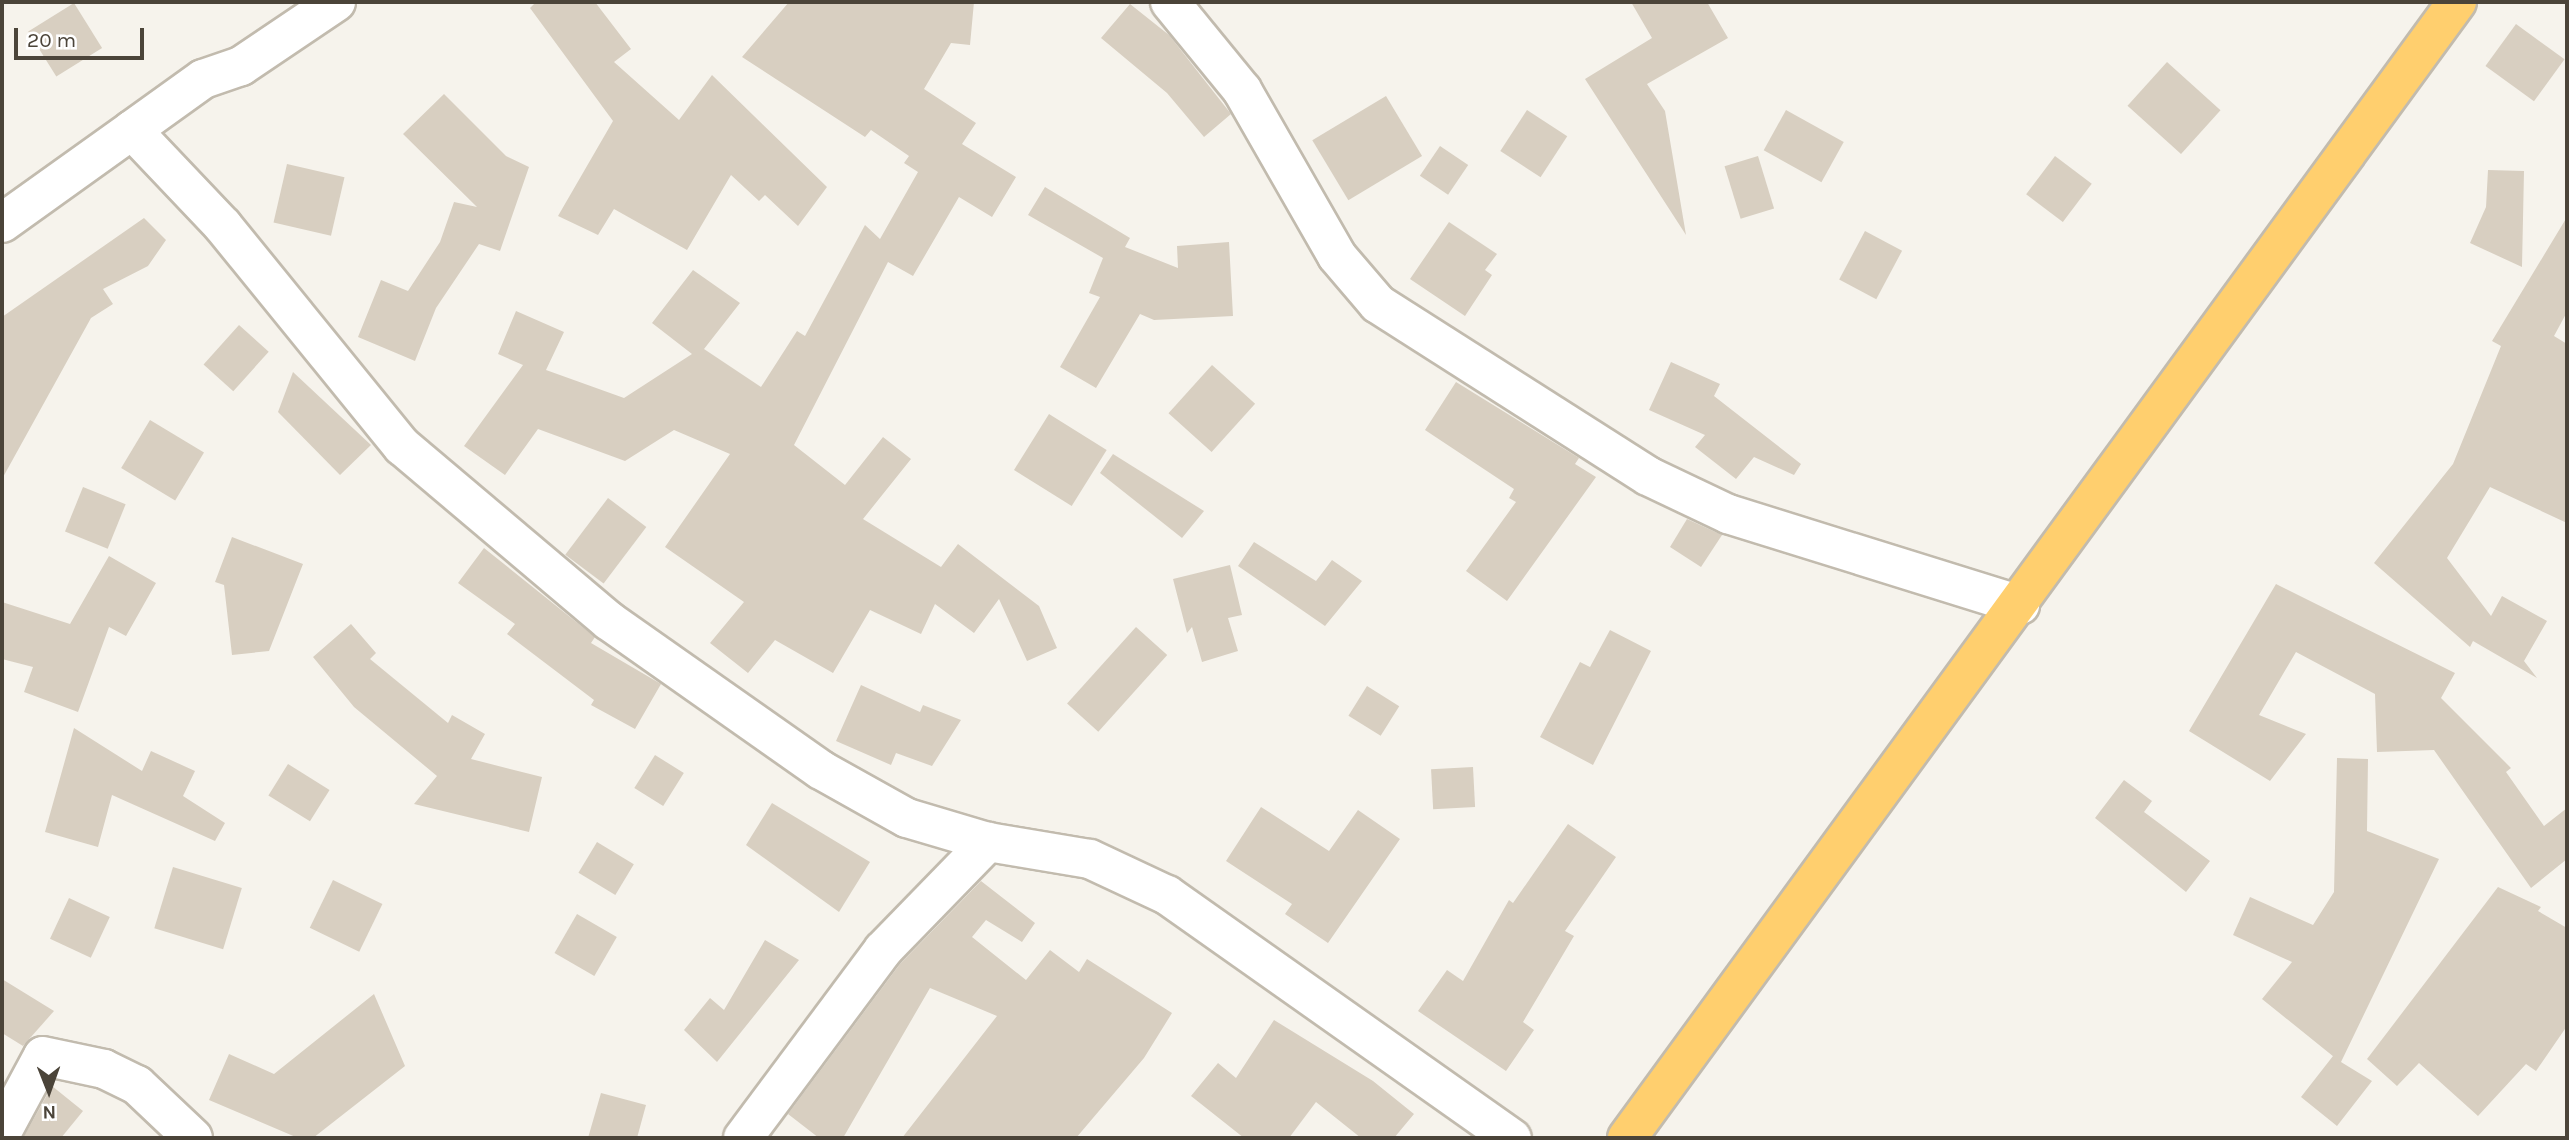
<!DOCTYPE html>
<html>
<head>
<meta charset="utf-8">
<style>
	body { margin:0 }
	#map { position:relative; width:2569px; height:1140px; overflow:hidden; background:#f6f3ec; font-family:Karla,sans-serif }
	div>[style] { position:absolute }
	.building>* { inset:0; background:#d8cfc1; transform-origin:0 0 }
	.roads { filter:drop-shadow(2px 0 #c2bbae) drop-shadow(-2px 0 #c2bbae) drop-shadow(0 2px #c2bbae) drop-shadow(0 -2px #c2bbae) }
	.street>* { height:38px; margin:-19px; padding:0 19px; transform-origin:19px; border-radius:19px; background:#fff }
	.highway>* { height:38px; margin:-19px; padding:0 19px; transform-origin:19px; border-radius:19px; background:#ffcf6e }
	span { translate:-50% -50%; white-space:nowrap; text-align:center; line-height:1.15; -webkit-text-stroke:7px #fff; paint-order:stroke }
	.frame { position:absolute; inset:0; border:4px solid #4b4439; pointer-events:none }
	.north { position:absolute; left:14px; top:1056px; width:70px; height:70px; -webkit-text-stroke:5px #fff; paint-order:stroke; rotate:179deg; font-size:19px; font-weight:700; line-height:28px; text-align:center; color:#4b4439 }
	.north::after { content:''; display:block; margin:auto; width:24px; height:32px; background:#4b4439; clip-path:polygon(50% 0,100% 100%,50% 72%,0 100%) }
	.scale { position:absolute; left:14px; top:28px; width:130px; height:32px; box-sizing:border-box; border:4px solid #4b4439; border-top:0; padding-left:9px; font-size:21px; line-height:24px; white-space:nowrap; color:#4b4439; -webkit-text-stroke:5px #fff; paint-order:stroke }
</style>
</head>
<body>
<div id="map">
	<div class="building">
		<i style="clip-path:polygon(536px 2px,595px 2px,631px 49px,614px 62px,679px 120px,712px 75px,827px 187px,798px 226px,765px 195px,759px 201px,731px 175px,687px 250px,614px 209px,598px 235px,558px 216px,613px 121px,530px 8px)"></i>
		<i style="clip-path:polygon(789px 2px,974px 2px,970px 45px,951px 43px,924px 89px,976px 123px,962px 144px,1016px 177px,992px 217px,959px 197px,913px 276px,888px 262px,794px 445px,845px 485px,883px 437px,911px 459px,863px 519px,941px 567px,958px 544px,1039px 606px,1057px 648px,1027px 661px,999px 599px,974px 633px,935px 604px,921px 634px,870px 610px,833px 673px,775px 640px,748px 673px,710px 643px,744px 602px,665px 547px,730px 454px,674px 430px,625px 461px,538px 429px,505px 475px,464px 446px,523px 365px,498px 354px,516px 311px,564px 332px,546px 370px,624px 398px,692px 354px,652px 323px,693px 270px,740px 303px,704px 349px,761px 387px,797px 331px,805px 336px,865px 225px,880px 239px,918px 172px,904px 163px,909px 156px,871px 130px,865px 137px,742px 57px)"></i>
		<i style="clip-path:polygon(1631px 2px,1707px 2px,1728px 38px,1647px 84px,1665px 111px,1686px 235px,1585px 79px,1652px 38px)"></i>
		<i style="left:74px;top:3px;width:53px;height:54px;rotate:58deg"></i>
		<i style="clip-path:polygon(1130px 4px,1169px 35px,1231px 114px,1204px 137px,1167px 93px,1101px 38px)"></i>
		<i style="left:2516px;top:24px;width:60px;height:52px;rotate:36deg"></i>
		<i style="left:2167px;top:62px;width:72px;height:59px;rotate:42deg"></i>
		<i style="clip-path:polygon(444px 94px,506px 156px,529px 167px,500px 251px,479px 244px,436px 308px,415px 361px,358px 337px,381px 280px,408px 291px,440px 242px,454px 202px,477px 207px,403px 134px)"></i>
		<i style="left:1386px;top:96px;width:70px;height:86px;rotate:59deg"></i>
		<i style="left:1527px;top:110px;width:48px;height:49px;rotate:33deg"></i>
		<i style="left:1786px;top:110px;width:66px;height:46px;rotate:29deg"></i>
		<i style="left:1440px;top:146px;width:34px;height:36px;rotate:34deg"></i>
		<i style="left:1758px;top:156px;width:55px;height:35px;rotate:73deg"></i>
		<i style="left:2055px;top:156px;width:46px;height:48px;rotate:37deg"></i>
		<i style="left:287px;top:164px;width:59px;height:60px;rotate:13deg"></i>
		<i style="clip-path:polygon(2488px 170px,2524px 171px,2522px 267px,2470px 243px,2486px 207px)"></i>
		<i style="clip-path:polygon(1045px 187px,1130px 238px,1125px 247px,1178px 268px,1177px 246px,1229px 242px,1233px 316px,1154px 320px,1140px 314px,1096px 388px,1060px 367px,1100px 297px,1089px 293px,1103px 258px,1028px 215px)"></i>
		<i style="clip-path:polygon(2567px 217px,2567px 312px,2554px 336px,2567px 344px,2567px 523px,2490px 487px,2447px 558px,2491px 616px,2502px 596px,2547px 621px,2524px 661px,2537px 678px,2473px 641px,2470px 647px,2374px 563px,2453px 464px,2501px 346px,2492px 341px)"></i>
		<i style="clip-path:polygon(144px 218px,166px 240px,148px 266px,103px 289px,113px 304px,91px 318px,2px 479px,2px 317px)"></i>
		<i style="clip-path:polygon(1449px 222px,1497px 254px,1485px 270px,1492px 275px,1465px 316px,1410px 279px)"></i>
		<i style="left:1865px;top:231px;width:42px;height:55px;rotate:28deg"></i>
		<i style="left:239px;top:325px;width:40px;height:53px;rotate:42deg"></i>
		<i style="clip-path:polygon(1671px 362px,1720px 384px,1714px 396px,1801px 464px,1794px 475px,1754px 457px,1736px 479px,1695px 447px,1705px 435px,1649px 410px)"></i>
		<i style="left:1212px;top:365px;width:58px;height:65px;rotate:42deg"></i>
		<i style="clip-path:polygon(293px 372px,371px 445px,340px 475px,278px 412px)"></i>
		<i style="clip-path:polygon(1456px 382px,1579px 458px,1575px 464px,1596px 477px,1507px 601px,1466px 571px,1516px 502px,1509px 498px,1514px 489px,1425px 430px)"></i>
		<i style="left:1049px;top:414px;width:68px;height:66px;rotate:32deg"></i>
		<i style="left:150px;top:420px;width:63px;height:56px;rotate:31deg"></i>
		<i style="clip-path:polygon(1113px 454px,1204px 511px,1182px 538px,1100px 473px)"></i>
		<i style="left:83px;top:487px;width:46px;height:48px;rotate:22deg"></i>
		<i style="left:608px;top:498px;width:48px;height:71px;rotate:37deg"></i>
		<i style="clip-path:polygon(1687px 519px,1722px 535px,1701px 567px,1670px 547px)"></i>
		<i style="clip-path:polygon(232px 537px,303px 564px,269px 651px,232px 655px,224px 585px,215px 582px)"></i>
		<i style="clip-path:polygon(1254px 542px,1316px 581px,1332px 560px,1362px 581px,1325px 626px,1238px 566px)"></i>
		<i style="clip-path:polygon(484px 548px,595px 637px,591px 643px,661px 684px,635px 729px,591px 705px,594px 700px,507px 634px,515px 624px,458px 583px)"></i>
		<i style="clip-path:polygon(109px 556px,156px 583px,126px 636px,109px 627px,78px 712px,24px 692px,33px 667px,2px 659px,2px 602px,70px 624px)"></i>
		<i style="clip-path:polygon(1230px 565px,1242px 615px,1228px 618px,1238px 651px,1202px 662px,1192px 627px,1187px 633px,1173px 579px)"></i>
		<i style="clip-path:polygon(2276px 584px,2455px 673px,2441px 698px,2511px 768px,2506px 772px,2544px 826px,2567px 808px,2567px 859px,2531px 888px,2434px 750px,2377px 752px,2375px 694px,2296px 652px,2259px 715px,2306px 734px,2270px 781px,2189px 731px)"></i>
		<i style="clip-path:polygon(351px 624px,376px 653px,370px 659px,448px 723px,452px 715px,485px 734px,471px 759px,542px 777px,529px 832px,414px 804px,437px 776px,354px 707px,313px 657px)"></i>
		<i style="left:1136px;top:627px;width:42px;height:103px;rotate:42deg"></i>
		<i style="clip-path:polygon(1610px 630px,1651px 651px,1593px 765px,1540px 737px,1580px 662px,1590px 667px)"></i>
		<i style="clip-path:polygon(861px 685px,920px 712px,923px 705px,961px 720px,932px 766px,896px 753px,891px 765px,836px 741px)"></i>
		<i style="left:1367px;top:686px;width:38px;height:35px;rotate:32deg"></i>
		<i style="clip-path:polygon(74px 728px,142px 771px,151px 751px,195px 771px,183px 796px,225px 823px,215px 841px,112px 795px,98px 847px,45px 832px)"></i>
		<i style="left:655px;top:755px;width:34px;height:39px;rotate:32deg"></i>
		<i style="clip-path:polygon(2337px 758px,2368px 759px,2367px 831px,2439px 859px,2341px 1062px,2372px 1081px,2337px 1126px,2301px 1097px,2333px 1056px,2339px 1061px,2262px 999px,2292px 962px,2233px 935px,2250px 897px,2313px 925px,2334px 892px)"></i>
		<i style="left:288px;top:764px;width:49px;height:37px;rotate:32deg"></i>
		<i style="left:1473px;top:767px;width:40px;height:42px;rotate:87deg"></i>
		<i style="clip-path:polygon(2124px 780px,2152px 801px,2144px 812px,2210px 861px,2186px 892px,2095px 818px)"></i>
		<i style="clip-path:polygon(772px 803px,870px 862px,839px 912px,746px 845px)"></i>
		<i style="clip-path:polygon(1261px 807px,1329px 851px,1358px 810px,1400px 839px,1328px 943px,1285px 914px,1292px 904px,1226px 861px)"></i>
		<i style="clip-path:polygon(1568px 824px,1616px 857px,1565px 931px,1574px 936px,1523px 1022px,1534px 1030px,1506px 1071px,1418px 1011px,1447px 970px,1463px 981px,1509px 900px,1513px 903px)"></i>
		<i style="left:597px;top:842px;width:43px;height:36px;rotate:31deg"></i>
		<i style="left:173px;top:867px;width:72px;height:64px;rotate:17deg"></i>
		<i style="left:333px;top:880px;width:55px;height:53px;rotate:26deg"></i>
		<i style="clip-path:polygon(981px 881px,1035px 923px,1022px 942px,986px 920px,972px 937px,1026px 980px,1050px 950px,1079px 972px,1087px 959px,1172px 1013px,1144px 1058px,1076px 1138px,902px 1138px,997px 1016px,930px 988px,843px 1138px,819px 1138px,788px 1114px,900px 964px)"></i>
		<i style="clip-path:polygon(2498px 887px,2541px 907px,2538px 911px,2567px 928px,2567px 1026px,2536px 1071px,2526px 1064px,2478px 1116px,2419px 1063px,2397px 1086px,2367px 1059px)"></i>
		<i style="left:69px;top:898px;width:45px;height:45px;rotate:25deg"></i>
		<i style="left:577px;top:914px;width:46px;height:45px;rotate:30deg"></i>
		<i style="clip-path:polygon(765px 940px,799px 960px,717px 1062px,684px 1030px,710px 998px,724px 1010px)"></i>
		<i style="clip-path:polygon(2px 979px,54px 1011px,23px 1046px,2px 1033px)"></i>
		<i style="clip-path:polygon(374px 994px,405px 1066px,313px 1138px,298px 1138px,209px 1100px,229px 1054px,274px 1074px)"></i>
		<i style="clip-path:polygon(1274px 1020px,1373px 1081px,1414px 1114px,1394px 1138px,1361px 1138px,1316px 1102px,1289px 1138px,1244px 1138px,1191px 1096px,1218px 1063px,1236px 1078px)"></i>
		<i style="clip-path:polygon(52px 1086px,83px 1111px,61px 1138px,23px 1138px)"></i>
		<i style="clip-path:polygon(601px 1093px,646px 1105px,637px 1138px,588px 1138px)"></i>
	</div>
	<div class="roads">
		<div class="street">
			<i style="left:336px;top:2px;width:115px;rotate:146deg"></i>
			<i style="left:241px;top:66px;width:40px;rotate:161.1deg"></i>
			<i style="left:203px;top:79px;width:87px;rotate:144.3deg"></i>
			<i style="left:132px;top:130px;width:132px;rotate:46.5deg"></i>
			<i style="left:223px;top:226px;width:284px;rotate:50.9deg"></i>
			<i style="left:402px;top:446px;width:271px;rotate:40.2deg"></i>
			<i style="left:609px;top:621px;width:259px;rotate:35.1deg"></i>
			<i style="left:821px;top:770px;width:98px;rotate:29.2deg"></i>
			<i style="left:907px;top:818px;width:84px;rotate:16.5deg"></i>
			<i style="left:988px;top:842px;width:103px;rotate:9.5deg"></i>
			<i style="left:1090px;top:859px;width:85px;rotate:25.1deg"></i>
			<i style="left:1167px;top:895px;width:422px;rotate:35.2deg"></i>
			<i style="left:1170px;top:2px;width:114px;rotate:50.7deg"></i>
			<i style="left:1242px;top:90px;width:191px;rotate:60.2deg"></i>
			<i style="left:1337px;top:256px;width:63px;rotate:49.5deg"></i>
			<i style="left:1378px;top:304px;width:320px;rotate:32.5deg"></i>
			<i style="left:1648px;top:476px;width:89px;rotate:25.4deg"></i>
			<i style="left:1728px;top:514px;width:306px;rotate:17.3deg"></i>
			<i style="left:2px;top:223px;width:160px;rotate:-35.6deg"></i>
			<i style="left:2px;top:1132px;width:86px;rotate:-61.7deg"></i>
			<i style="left:43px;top:1056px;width:62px;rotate:12deg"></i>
			<i style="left:104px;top:1069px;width:37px;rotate:26deg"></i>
			<i style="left:137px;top:1085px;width:77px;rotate:43.4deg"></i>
			<i style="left:743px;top:1138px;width:234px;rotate:-53.3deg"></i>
			<i style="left:883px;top:950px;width:151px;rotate:-45.8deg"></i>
		</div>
		<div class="highway">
			<i style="left:1627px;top:1138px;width:1407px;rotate:-53.85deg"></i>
		</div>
	</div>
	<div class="frame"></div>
	<div class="north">N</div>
	<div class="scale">20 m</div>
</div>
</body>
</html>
